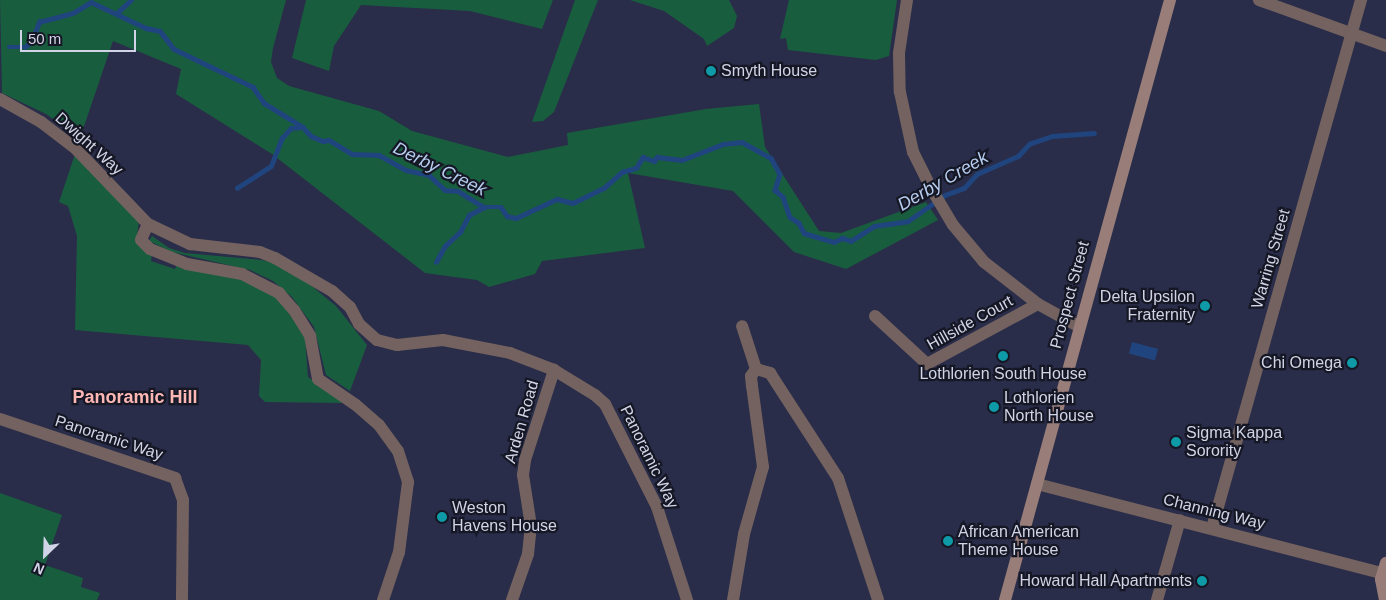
<!DOCTYPE html>
<html>
<head>
<meta charset="utf-8">
<style>
	body { margin:0 }
	#map { position:relative; width:1386px; height:600px; overflow:hidden; background:#2a2d49; font-family:Arial,sans-serif }
	div>[style] { position:absolute }
	.green>* { inset:0; background:#195d3f }
	.water>* { inset:0; background:#20457e; transform-origin:0 0 }
	.stream>* { height:4.5px; margin:-2.25px; padding:0 2.25px; transform-origin:2.25px; border-radius:2.25px; background:#20457e }
	.street>* { height:12px; margin:-6px; padding:0 6px; transform-origin:6px; border-radius:6px; background:#73625f }
	.secondary>* { height:12px; margin:-6px; padding:0 6px; transform-origin:6px; border-radius:6px; background:#987d79 }
	.dots>* { width:14px; height:14px; translate:-50% -50%; box-sizing:border-box; border:2px solid #151724; border-radius:50% }
	span { translate:-50% -50%; white-space:nowrap; text-align:center; line-height:1.15; -webkit-text-stroke:4.5px #151724; paint-order:stroke }
	.poi-label { font-size:16px; color:#d1d4e6 }
	.left { translate:0 -50%; text-align:left }
	.right { translate:-100% -50%; text-align:right }
	.street-label { font-size:16px; color:#d1d4e6 }
	.water-label { font-size:18px; color:#b7cdf0; font-style:italic }
	.neighbourhood-label { font-size:18px; color:#fdb8b5; font-weight:700 }
	.north { position:absolute; left:20px; top:530px; width:50px; height:50px; -webkit-text-stroke:4px #151724; paint-order:stroke; rotate:204deg; font-size:14px; font-weight:700; line-height:20px; text-align:center; color:#d1d4e6 }
	.north::after { content:''; display:block; margin:auto; width:18px; height:22px; background:#d1d4e6; clip-path:polygon(50% 0,100% 100%,50% 72%,0 100%) }
	.scale { position:absolute; left:20px; top:30px; width:116px; height:22px; box-sizing:border-box; border:2px solid #d1d4e6; border-top:0; padding-left:6px; font-size:15px; line-height:18px; white-space:nowrap; color:#d1d4e6; -webkit-text-stroke:4px #151724; paint-order:stroke }
</style>
</head>
<body>
<div id="map">
	<div class="green">
		<i style="clip-path:polygon(0 0,286px 0,273px 48px,271px 62px,277px 78px,289px 86px,379px 111px,412px 131px,508px 157px,568px 145px,567px 133px,706px 109px,759px 104px,765px 147px,819px 231px,841px 233px,926px 202px,938px 220px,846px 269px,794px 252px,733px 191px,628px 173px,645px 248px,542px 261px,535px 274px,489px 287px,477px 280px,425px 273px,272px 154px,176px 94px,181px 69px,113px 41px,80px 138px,46px 114px,2px 93px)"></i>
		<i style="clip-path:polygon(306px 0,553px 0,542px 29px,470px 11px,361px 5px,334px 46px,329px 71px,292px 58px)"></i>
		<i style="clip-path:polygon(575px 0,598px 0,554px 112px,543px 121px,532px 122px)"></i>
		<i style="clip-path:polygon(630px 0,729px 0,737px 16px,734px 28px,707px 46px,704px 39px,664px 11px)"></i>
		<i style="clip-path:polygon(789px 0,897px 0,889px 56px,876px 60px,788px 50px,786px 38px,780px 39px)"></i>
		<i style="clip-path:polygon(75px 154px,139px 220px,137px 237px,152px 254px,151px 261px,175px 269px,177px 264px,241px 279px,264px 288px,282px 303px,305px 338px,308px 377px,346px 403px,265px 402px,259px 396px,261px 360px,248px 345px,75px 330px,77px 236px,68px 206px,59px 202px)"></i>
		<i style="clip-path:polygon(152px 236px,169px 248px,185px 253px,262px 260px,280px 265px,308px 283px,336px 306px,367px 345px,350px 391px,326px 375px,314px 327px,292px 297px,273px 281px,250px 270px,172px 252px,149px 241px)"></i>
		<i style="clip-path:polygon(0 493px,62px 515px,45px 565px,83px 578px,81px 587px,100px 593px,97px 600px,0 600px)"></i>
	</div>
	<div class="water">
		<i style="left:1132px;top:342px;width:27px;height:12px;rotate:15deg"></i>
	</div>
	<div class="stream">
		<i style="left:117px;top:13px;width:19px;rotate:-43deg"></i>
		<i style="left:9px;top:47px;width:16px"></i>
		<i style="left:25px;top:47px;width:8px;rotate:-40deg"></i>
		<i style="left:31px;top:42px;width:22px;rotate:-68deg"></i>
		<i style="left:39px;top:22px;width:35px;rotate:-15deg"></i>
		<i style="left:73px;top:13px;width:21px;rotate:-31deg"></i>
		<i style="left:91px;top:2px;width:61px;rotate:25.3deg"></i>
		<i style="left:146px;top:28px;width:14px;rotate:12deg"></i>
		<i style="left:160px;top:31px;width:23px;rotate:52deg"></i>
		<i style="left:174px;top:49px;width:88px;rotate:25.7deg"></i>
		<i style="left:253px;top:87px;width:19px;rotate:55deg"></i>
		<i style="left:264px;top:103px;width:46px;rotate:31.6deg"></i>
		<i style="left:303px;top:127px;width:12px;rotate:48deg"></i>
		<i style="left:311px;top:136px;width:13px;rotate:23deg"></i>
		<i style="left:323px;top:141px;width:6px;rotate:-9deg"></i>
		<i style="left:329px;top:140px;width:27px;rotate:31deg"></i>
		<i style="left:352px;top:154px;width:27px;rotate:2deg"></i>
		<i style="left:379px;top:155px;width:31px;rotate:29deg"></i>
		<i style="left:406px;top:170px;width:24px;rotate:12deg"></i>
		<i style="left:429px;top:175px;width:22px;rotate:43deg"></i>
		<i style="left:445px;top:190px;width:13px;rotate:4deg"></i>
		<i style="left:458px;top:191px;width:31px;rotate:32deg"></i>
		<i style="left:484px;top:207px;width:17px"></i>
		<i style="left:501px;top:207px;width:11px;rotate:56deg"></i>
		<i style="left:507px;top:216px;width:9px;rotate:13deg"></i>
		<i style="left:516px;top:218px;width:45px;rotate:-24.9deg"></i>
		<i style="left:557px;top:199px;width:16px;rotate:14deg"></i>
		<i style="left:573px;top:203px;width:34px;rotate:-26deg"></i>
		<i style="left:604px;top:188px;width:24px;rotate:-42deg"></i>
		<i style="left:622px;top:172px;width:15px;rotate:-16deg"></i>
		<i style="left:636px;top:168px;width:13px;rotate:-58deg"></i>
		<i style="left:643px;top:157px;width:12px;rotate:20deg"></i>
		<i style="left:654px;top:161px;width:5px;rotate:-53deg"></i>
		<i style="left:657px;top:157px;width:25px;rotate:7deg"></i>
		<i style="left:682px;top:160px;width:44px;rotate:-21.3deg"></i>
		<i style="left:723px;top:144px;width:19px;rotate:-6deg"></i>
		<i style="left:742px;top:142px;width:33px;rotate:29deg"></i>
		<i style="left:771px;top:158px;width:18px;rotate:61deg"></i>
		<i style="left:780px;top:174px;width:17px;rotate:107deg"></i>
		<i style="left:775px;top:190px;width:11px;rotate:41deg"></i>
		<i style="left:783px;top:197px;width:21px;rotate:71deg"></i>
		<i style="left:790px;top:217px;width:11px;rotate:34deg"></i>
		<i style="left:799px;top:223px;width:11px;rotate:63deg"></i>
		<i style="left:804px;top:233px;width:31px;rotate:17deg"></i>
		<i style="left:834px;top:242px;width:9px;rotate:-27deg"></i>
		<i style="left:842px;top:238px;width:9px;rotate:18deg"></i>
		<i style="left:851px;top:241px;width:27px;rotate:-33deg"></i>
		<i style="left:874px;top:226px;width:34px;rotate:-8deg"></i>
		<i style="left:908px;top:221px;width:45px;rotate:-35.1deg"></i>
		<i style="left:945px;top:195px;width:20px;rotate:-20deg"></i>
		<i style="left:964px;top:188px;width:19px;rotate:-47deg"></i>
		<i style="left:977px;top:174px;width:45px;rotate:-23.7deg"></i>
		<i style="left:1018px;top:156px;width:16px;rotate:-47deg"></i>
		<i style="left:1029px;top:144px;width:24px;rotate:-19deg"></i>
		<i style="left:1052px;top:136px;width:42px;rotate:-4.1deg"></i>
		<i style="left:237px;top:188px;width:40px;rotate:-32.9deg"></i>
		<i style="left:271px;top:166px;width:30px;rotate:-69deg"></i>
		<i style="left:282px;top:138px;width:13px;rotate:-48deg"></i>
		<i style="left:291px;top:128px;width:11px;rotate:-5deg"></i>
		<i style="left:436px;top:262px;width:18px;rotate:-61deg"></i>
		<i style="left:445px;top:246px;width:21px;rotate:-43deg"></i>
		<i style="left:460px;top:232px;width:19px;rotate:-62deg"></i>
		<i style="left:469px;top:215px;width:17px;rotate:-28deg"></i>
	</div>
	<div class="street">
		<i style="left:907px;top:0;width:54px;rotate:98.6deg"></i>
		<i style="left:899px;top:53px;width:39px;rotate:89deg"></i>
		<i style="left:900px;top:92px;width:61px;rotate:77.8deg"></i>
		<i style="left:913px;top:152px;width:40px;rotate:63.4deg"></i>
		<i style="left:931px;top:188px;width:43px;rotate:59.3deg"></i>
		<i style="left:953px;top:225px;width:48px;rotate:50deg"></i>
		<i style="left:984px;top:262px;width:68px;rotate:37.9deg"></i>
		<i style="left:1038px;top:304px;width:46px;rotate:28.8deg"></i>
		<i style="left:1259px;top:0;width:135px;rotate:19.9deg"></i>
		<i style="left:0;top:99px;width:47px;rotate:29.3deg"></i>
		<i style="left:41px;top:122px;width:44px;rotate:37.6deg"></i>
		<i style="left:76px;top:149px;width:104px;rotate:46.2deg"></i>
		<i style="left:148px;top:224px;width:47px;rotate:25.5deg"></i>
		<i style="left:190px;top:244px;width:70px;rotate:6.5deg"></i>
		<i style="left:260px;top:252px;width:16px;rotate:22deg"></i>
		<i style="left:275px;top:258px;width:66px;rotate:30.1deg"></i>
		<i style="left:332px;top:291px;width:24px;rotate:42deg"></i>
		<i style="left:350px;top:307px;width:19px;rotate:62deg"></i>
		<i style="left:359px;top:324px;width:24px;rotate:42deg"></i>
		<i style="left:377px;top:340px;width:21px;rotate:14deg"></i>
		<i style="left:397px;top:345px;width:46px;rotate:-6.2deg"></i>
		<i style="left:443px;top:340px;width:68px;rotate:11deg"></i>
		<i style="left:510px;top:353px;width:47px;rotate:21.1deg"></i>
		<i style="left:554px;top:370px;width:48px;rotate:31.4deg"></i>
		<i style="left:595px;top:395px;width:13px;rotate:42deg"></i>
		<i style="left:605px;top:404px;width:115px;rotate:63.2deg"></i>
		<i style="left:657px;top:507px;width:98px;rotate:72.1deg"></i>
		<i style="left:148px;top:224px;width:17px;rotate:114deg"></i>
		<i style="left:141px;top:240px;width:13px;rotate:45deg"></i>
		<i style="left:150px;top:249px;width:40px;rotate:22deg"></i>
		<i style="left:187px;top:264px;width:56px;rotate:10.3deg"></i>
		<i style="left:242px;top:274px;width:42px;rotate:27.2deg"></i>
		<i style="left:279px;top:293px;width:23px;rotate:49deg"></i>
		<i style="left:294px;top:310px;width:31px;rotate:58deg"></i>
		<i style="left:310px;top:336px;width:44px;rotate:79.5deg"></i>
		<i style="left:318px;top:379px;width:46px;rotate:34.4deg"></i>
		<i style="left:356px;top:405px;width:30px;rotate:41deg"></i>
		<i style="left:379px;top:425px;width:32px;rotate:54deg"></i>
		<i style="left:398px;top:451px;width:33px;rotate:72deg"></i>
		<i style="left:408px;top:482px;width:71px;rotate:97.3deg"></i>
		<i style="left:399px;top:552px;width:51px;rotate:108.4deg"></i>
		<i style="left:875px;top:316px;width:71px;rotate:42.7deg"></i>
		<i style="left:927px;top:364px;width:126px;rotate:-28.4deg"></i>
		<i style="left:756px;top:369px;width:15px;rotate:16deg"></i>
		<i style="left:770px;top:373px;width:125px;rotate:57.1deg"></i>
		<i style="left:838px;top:478px;width:128px;rotate:71.8deg"></i>
		<i style="left:0;top:419px;width:185px;rotate:18.6deg"></i>
		<i style="left:175px;top:478px;width:23px;rotate:70deg"></i>
		<i style="left:183px;top:500px;width:100px;rotate:90.6deg"></i>
		<i style="left:1037px;top:484px;width:356px;rotate:14.5deg"></i>
		<i style="left:1212px;top:528px;width:549px;rotate:-74.24deg"></i>
		<i style="left:512px;top:600px;width:49px;rotate:-70.8deg"></i>
		<i style="left:528px;top:554px;width:28px;rotate:-84deg"></i>
		<i style="left:531px;top:526px;width:52px;rotate:-98.9deg"></i>
		<i style="left:523px;top:475px;width:15px;rotate:-82deg"></i>
		<i style="left:525px;top:460px;width:95px;rotate:-72.1deg"></i>
		<i style="left:733px;top:600px;width:67px;rotate:-80.5deg"></i>
		<i style="left:744px;top:534px;width:70px;rotate:-74.2deg"></i>
		<i style="left:763px;top:467px;width:82px;rotate:-97.7deg"></i>
		<i style="left:752px;top:386px;width:10px;rotate:-96deg"></i>
		<i style="left:751px;top:376px;width:9px;rotate:-54deg"></i>
		<i style="left:756px;top:369px;width:45px;rotate:-108deg"></i>
		<i style="left:1157px;top:600px;width:83px;rotate:-74deg"></i>
	</div>
	<div class="secondary">
		<i style="left:1005px;top:600px;width:622px;rotate:-74.62deg"></i>
		<i style="left:1385px;top:600px;width:21px;rotate:-101deg"></i>
		<i style="left:1381px;top:579px;width:17px;rotate:-73deg"></i>
	</div>
	<div class="dots">
		<i style="left:711px;top:71px;background:#0f9aa8"></i>
		<i style="left:1205px;top:306px;background:#0f9aa8"></i>
		<i style="left:1003px;top:356px;background:#0f9aa8"></i>
		<i style="left:1352px;top:363px;background:#0f9aa8"></i>
		<i style="left:994px;top:407px;background:#0f9aa8"></i>
		<i style="left:1176px;top:442px;background:#0f9aa8"></i>
		<i style="left:442px;top:517px;background:#0f9aa8"></i>
		<i style="left:948px;top:541px;background:#0f9aa8"></i>
		<i style="left:1202px;top:581px;background:#0f9aa8"></i>
	</div>
	<div class="poi-label">
		<span class="left" style="left:721px;top:71px">Smyth House</span>
		<span class="right" style="left:1195px;top:306px">Delta Upsilon<br>Fraternity</span>
		<span class="right" style="left:1342px;top:363px">Chi Omega</span>
		<span style="left:1003px;top:374px">Lothlorien South House</span>
		<span class="left" style="left:1004px;top:407px">Lothlorien<br>North House</span>
		<span class="left" style="left:1186px;top:442px">Sigma Kappa<br>Sorority</span>
		<span class="left" style="left:452px;top:517px">Weston<br>Havens House</span>
		<span class="left" style="left:958px;top:541px">African American<br>Theme House</span>
		<span class="right" style="left:1192px;top:581px">Howard Hall Apartments</span>
	</div>
	<div class="street-label">
		<span style="left:89px;top:144px;rotate:42deg">Dwight Way</span>
		<span style="left:1271px;top:259px;rotate:-74deg">Warring Street</span>
		<span style="left:1070px;top:295px;rotate:-75deg">Prospect Street</span>
		<span style="left:970px;top:323px;rotate:-29deg">Hillside Court</span>
		<span style="left:522px;top:422px;rotate:-74deg">Arden Road</span>
		<span style="left:109px;top:438px;rotate:18deg">Panoramic Way</span>
		<span style="left:649px;top:457px;rotate:64deg">Panoramic Way</span>
		<span style="left:1214px;top:512px;rotate:14deg">Channing Way</span>
	</div>
	<div class="water-label">
		<span style="left:440px;top:169px;rotate:26deg">Derby Creek</span>
		<span style="left:943px;top:181px;rotate:-30deg">Derby Creek</span>
	</div>
	<div class="neighbourhood-label">
		<span style="left:135px;top:397px">Panoramic Hill</span>
	</div>
	<div class="north">N</div>
	<div class="scale">50 m</div>
</div>
</body>
</html>
